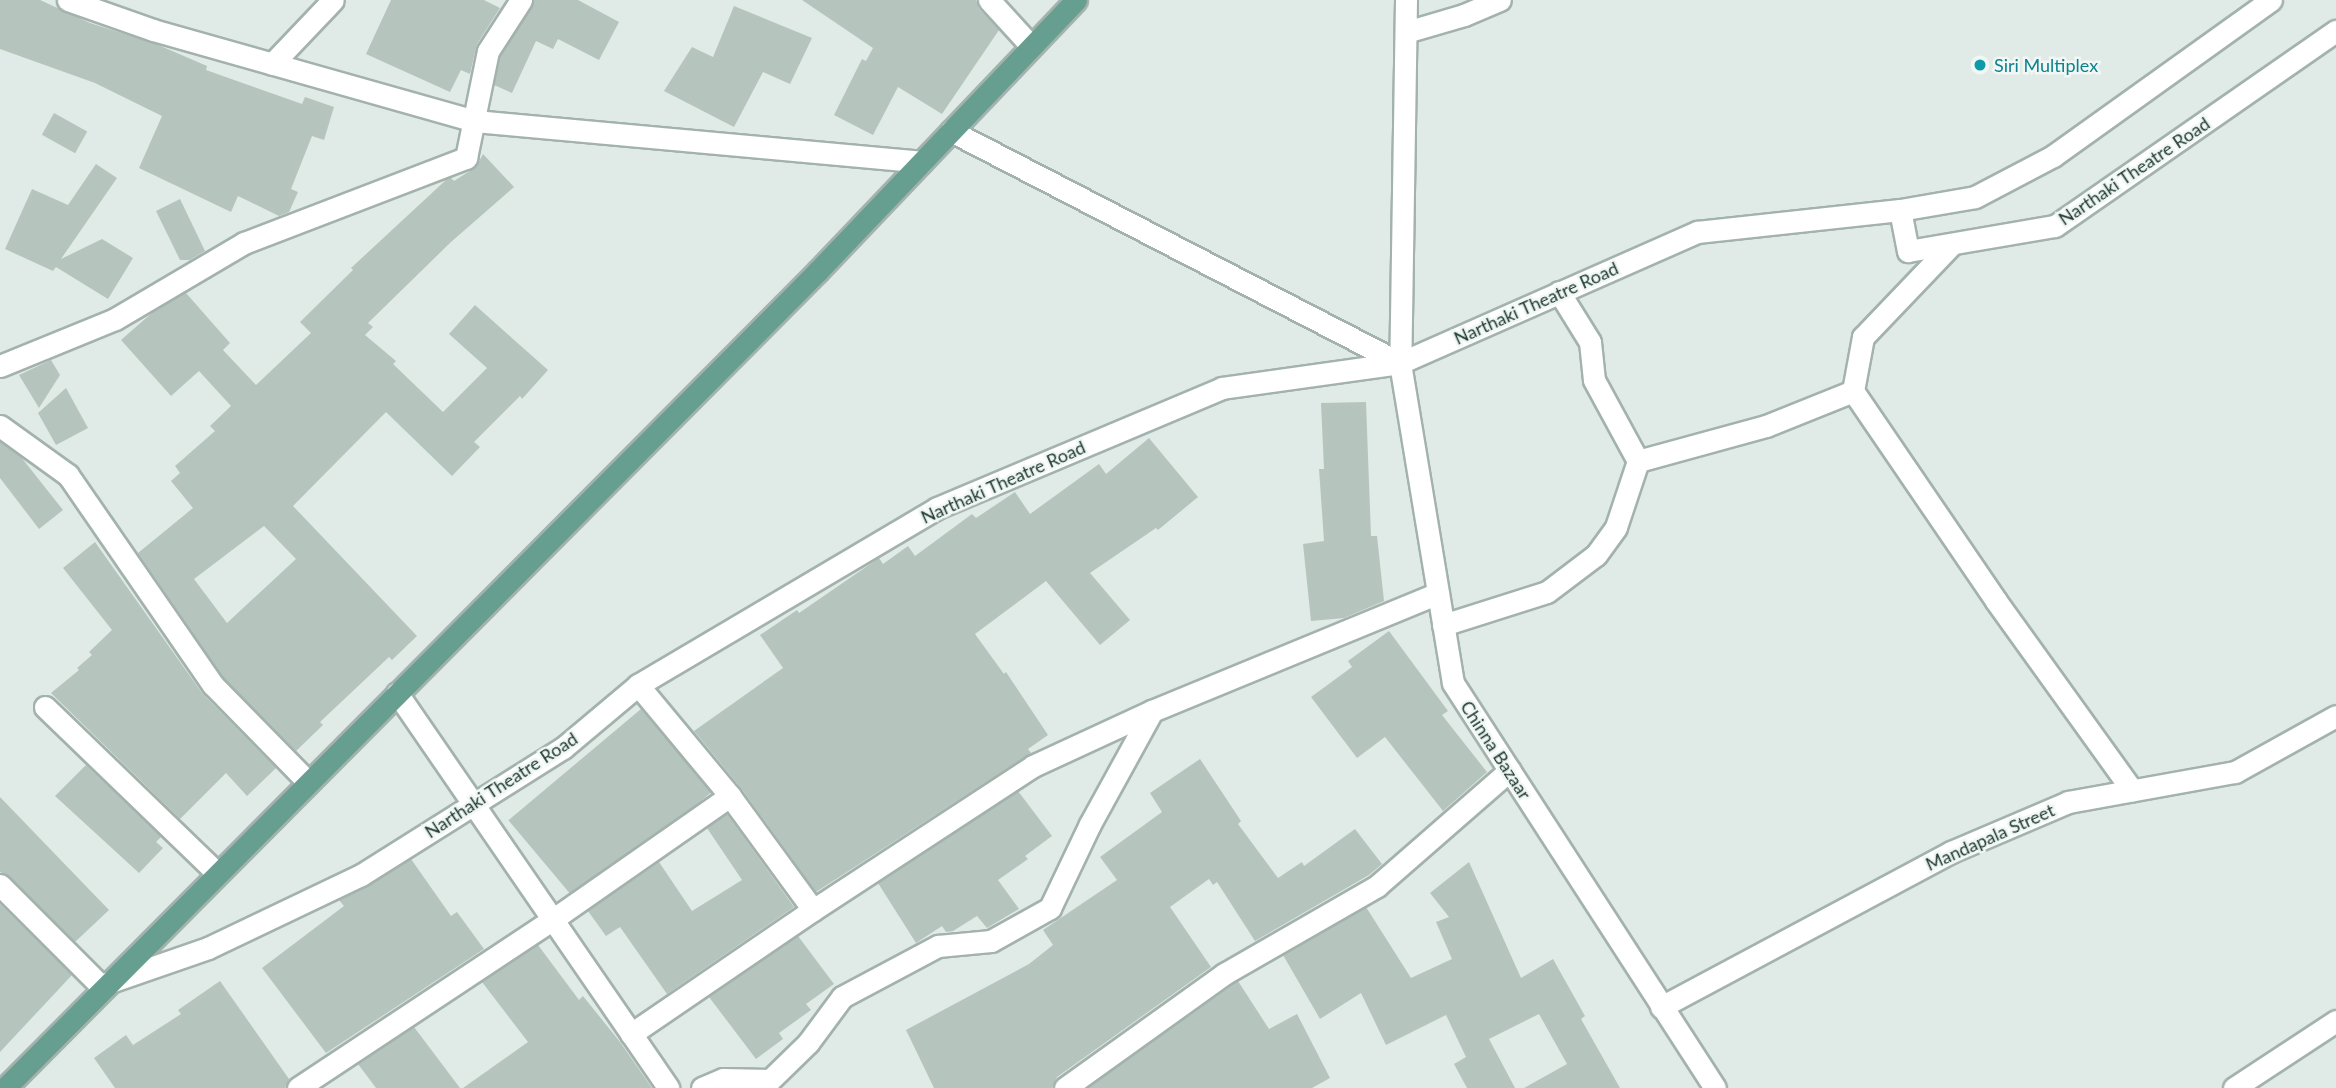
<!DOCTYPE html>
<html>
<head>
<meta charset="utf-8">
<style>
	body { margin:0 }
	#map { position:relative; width:2336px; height:1088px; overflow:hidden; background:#e0eae6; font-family:Lato,sans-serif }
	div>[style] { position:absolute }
	.building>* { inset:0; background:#b5c5be; transform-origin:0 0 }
	.roads { filter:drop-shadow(2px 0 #a3b2ad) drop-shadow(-2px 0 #a3b2ad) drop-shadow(0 2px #a3b2ad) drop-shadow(0 -2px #a3b2ad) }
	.minor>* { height:21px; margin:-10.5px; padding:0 10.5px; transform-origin:10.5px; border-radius:10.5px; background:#fff }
	.major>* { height:21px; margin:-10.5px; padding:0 10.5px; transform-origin:10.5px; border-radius:10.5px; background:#669e8f }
	.dots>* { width:19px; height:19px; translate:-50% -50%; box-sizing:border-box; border:4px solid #f0f7f4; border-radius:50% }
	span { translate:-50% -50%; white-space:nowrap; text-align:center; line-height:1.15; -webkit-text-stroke:5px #f0f7f4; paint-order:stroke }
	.culture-label { font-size:18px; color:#0d838f }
	.left { translate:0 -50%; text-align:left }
	.street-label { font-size:18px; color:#213a33 }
</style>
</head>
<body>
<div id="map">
	<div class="building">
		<i style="clip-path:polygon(0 0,40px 0,90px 23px,156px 44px,207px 66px,206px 70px,302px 104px,305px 97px,334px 107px,324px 140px,312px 136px,291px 189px,298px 192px,289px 212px,279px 216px,238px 196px,231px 212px,139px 168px,162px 116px,95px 83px,0 49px)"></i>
		<i style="clip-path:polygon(391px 0,484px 0,500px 8px,477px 44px,470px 74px,461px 70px,450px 92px,366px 54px)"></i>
		<i style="clip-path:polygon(534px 0,578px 0,619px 22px,599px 60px,558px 39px,553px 49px,536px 41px,512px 93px,494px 85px,500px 56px)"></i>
		<i style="clip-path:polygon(802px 0,976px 0,979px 9px,999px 30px,942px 114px,898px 87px,873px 135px,834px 115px,862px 59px,866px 61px,873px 48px)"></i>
		<i style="clip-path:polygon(734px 6px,812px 38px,790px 84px,763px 72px,734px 127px,664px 91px,692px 47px,713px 57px)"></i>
		<i style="left:54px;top:113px;width:38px;height:25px;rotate:29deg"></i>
		<i style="clip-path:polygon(evenodd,483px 154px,514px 187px,451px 242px,368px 323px,373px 327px,365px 335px,396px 361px,393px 364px,443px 412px,487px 368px,449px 334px,475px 305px,548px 370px,522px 399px,520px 396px,474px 442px,480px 447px,452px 476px,386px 412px,293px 506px,417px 636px,392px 660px,389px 657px,320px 722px,323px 725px,296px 751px,223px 677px,138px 553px,193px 508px,171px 481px,180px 473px,175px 466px,215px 431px,210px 426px,231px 406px,199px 371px,171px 396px,121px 340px,153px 312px,186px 293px,230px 343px,223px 350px,256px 385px,311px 333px,300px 322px,353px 270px,351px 268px,447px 179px,451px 178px,454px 181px,476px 167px,483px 154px,264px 526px,296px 559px,227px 623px,194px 579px,264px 526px)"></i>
		<i style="clip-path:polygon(96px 164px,117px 178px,61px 259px,102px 239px,133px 258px,108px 299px,56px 267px,53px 271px,5px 249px,32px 189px,68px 205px)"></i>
		<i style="clip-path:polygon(180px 199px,205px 251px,190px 260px,180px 260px,156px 211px)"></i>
		<i style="clip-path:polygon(51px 360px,60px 375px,39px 408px,19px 375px)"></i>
		<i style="clip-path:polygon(66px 388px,88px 428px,56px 445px,38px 413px)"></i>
		<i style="clip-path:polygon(1366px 402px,1371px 536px,1377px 536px,1384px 601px,1344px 618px,1311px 621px,1303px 544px,1324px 541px,1319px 469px,1324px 469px,1321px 403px)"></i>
		<i style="clip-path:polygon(1149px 438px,1198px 497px,1158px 530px,1156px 528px,1090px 573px,1130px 620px,1100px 645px,1046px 581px,975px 634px,1004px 674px,1006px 672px,1048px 735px,1028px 749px,1031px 753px,816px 892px,741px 788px,694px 731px,783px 668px,760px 635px,797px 610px,799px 613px,879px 558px,883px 564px,908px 546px,915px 556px,972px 514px,976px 518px,1015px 492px,1030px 514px,1099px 464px,1106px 474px)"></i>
		<i style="clip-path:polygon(0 442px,21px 457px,63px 510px,39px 529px,0 478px)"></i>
		<i style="clip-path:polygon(95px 542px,202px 693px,276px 768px,247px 796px,226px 773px,180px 819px,51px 693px,79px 670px,77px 668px,92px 655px,89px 652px,112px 630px,63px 568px)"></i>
		<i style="clip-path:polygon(1389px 631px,1448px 711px,1442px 715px,1487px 772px,1443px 811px,1385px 737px,1357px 758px,1311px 697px,1352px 667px,1348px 661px)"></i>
		<i style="left:641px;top:709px;width:109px;height:173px;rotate:50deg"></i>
		<i style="clip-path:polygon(1200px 759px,1241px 821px,1238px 824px,1278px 878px,1302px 862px,1304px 866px,1355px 829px,1382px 864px,1369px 875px,1255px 941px,1217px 882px,1213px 885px,1209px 879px,1170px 907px,1211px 967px,1057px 1077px,1052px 1088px,934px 1088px,906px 1030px,1029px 964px,1053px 945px,1043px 930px,1117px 880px,1100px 857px,1162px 812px,1150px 793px)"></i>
		<i style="clip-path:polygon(86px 765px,161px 837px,156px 842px,163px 848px,139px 873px,55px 796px)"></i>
		<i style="clip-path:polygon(1018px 791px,1052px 836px,1025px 856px,1028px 859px,998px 880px,1019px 909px,987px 928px,977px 916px,953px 931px,946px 932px,942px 926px,916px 943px,878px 883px)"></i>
		<i style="clip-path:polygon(0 797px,109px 910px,75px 942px,9px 876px,0 872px)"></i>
		<i style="clip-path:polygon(727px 814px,794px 907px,667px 994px,620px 927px,606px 936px,588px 911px,659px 862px,692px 911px,742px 880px,707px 828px)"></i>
		<i style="clip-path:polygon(411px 859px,451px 916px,457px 912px,484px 949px,326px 1053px,262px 968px,344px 906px,339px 900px)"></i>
		<i style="clip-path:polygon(1469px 862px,1521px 978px,1553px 959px,1585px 1016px,1581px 1019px,1620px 1088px,1524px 1088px,1567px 1064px,1539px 1014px,1489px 1039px,1515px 1088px,1467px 1088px,1454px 1064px,1466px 1057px,1446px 1015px,1386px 1045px,1361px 993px,1320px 1019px,1283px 955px,1366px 907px,1411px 978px,1452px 959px,1436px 922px,1449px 917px,1430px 893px)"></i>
		<i style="clip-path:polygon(0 904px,72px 975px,0 1052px)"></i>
		<i style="clip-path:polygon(798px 936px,834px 984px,806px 1004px,811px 1010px,779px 1033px,783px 1039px,756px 1059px,709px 997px)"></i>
		<i style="clip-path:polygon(538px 945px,579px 1000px,583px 996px,620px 1042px,652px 1088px,463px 1088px,528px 1042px,482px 982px)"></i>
		<i style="clip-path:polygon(220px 981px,289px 1079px,285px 1088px,115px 1088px,94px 1058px,126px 1035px,133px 1045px,181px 1014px,178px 1010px)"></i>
		<i style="clip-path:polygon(1238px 981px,1269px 1029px,1297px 1014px,1330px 1078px,1312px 1088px,1088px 1088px)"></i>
		<i style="clip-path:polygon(414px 1027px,460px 1088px,376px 1088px,358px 1064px)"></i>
	</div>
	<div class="roads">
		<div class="minor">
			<i style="left:68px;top:0;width:90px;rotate:19.4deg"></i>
			<i style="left:153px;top:30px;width:334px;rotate:15.8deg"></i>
			<i style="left:474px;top:121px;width:449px;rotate:5.2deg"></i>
			<i style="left:989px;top:0;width:62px;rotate:47.6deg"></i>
			<i style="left:1406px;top:0;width:363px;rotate:90.9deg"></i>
			<i style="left:1400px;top:363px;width:324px;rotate:80.6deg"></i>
			<i style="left:1453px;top:683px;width:482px;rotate:57.1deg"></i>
			<i style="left:1406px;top:32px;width:60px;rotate:-16.3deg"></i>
			<i style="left:1464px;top:15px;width:39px;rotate:-23deg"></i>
			<i style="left:272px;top:64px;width:88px;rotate:-46.4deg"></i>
			<i style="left:951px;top:131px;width:505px;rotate:27.33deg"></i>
			<i style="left:1900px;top:210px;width:42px;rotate:79deg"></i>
			<i style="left:1908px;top:251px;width:149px;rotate:-9.7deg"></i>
			<i style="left:2055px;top:226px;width:342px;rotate:-34.8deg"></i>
			<i style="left:1952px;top:244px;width:129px;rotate:133.7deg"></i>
			<i style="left:1863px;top:337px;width:55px;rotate:100.5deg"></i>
			<i style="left:1853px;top:391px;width:254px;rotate:55.7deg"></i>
			<i style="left:1996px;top:601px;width:233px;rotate:54.3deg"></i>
			<i style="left:1559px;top:292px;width:59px;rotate:58.2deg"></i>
			<i style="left:1590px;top:342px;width:38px;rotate:84deg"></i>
			<i style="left:1594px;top:380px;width:92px;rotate:61.5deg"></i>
			<i style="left:1638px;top:461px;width:133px;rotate:-15.3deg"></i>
			<i style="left:1766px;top:426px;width:94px;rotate:-21.9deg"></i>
			<i style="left:0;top:366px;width:124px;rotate:-22.2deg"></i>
			<i style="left:115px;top:319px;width:150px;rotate:-30.5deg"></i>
			<i style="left:244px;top:243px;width:238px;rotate:-21deg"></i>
			<i style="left:466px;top:158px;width:109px;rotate:-78.4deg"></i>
			<i style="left:488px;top:51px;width:61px;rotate:-57.1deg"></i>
			<i style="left:0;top:426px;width:84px;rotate:35.8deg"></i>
			<i style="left:68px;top:475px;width:255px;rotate:55.4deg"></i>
			<i style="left:213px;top:685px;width:136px;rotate:45.6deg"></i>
			<i style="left:1443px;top:625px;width:109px;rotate:-17.6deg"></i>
			<i style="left:1547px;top:592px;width:61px;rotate:-37.1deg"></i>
			<i style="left:1596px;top:555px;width:34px;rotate:-54deg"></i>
			<i style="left:1616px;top:527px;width:70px;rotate:-71.6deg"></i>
			<i style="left:638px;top:685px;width:144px;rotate:50.3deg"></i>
			<i style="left:730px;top:796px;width:141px;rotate:53.9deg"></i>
			<i style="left:397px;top:693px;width:479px;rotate:55.5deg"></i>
			<i style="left:45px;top:707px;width:239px;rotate:44deg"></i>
			<i style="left:0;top:885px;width:146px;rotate:45deg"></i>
			<i style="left:107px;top:983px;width:107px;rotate:-19.1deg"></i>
			<i style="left:208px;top:948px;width:170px;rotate:-25.5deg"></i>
			<i style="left:361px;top:875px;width:239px;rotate:-32.2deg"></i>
			<i style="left:563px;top:748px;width:98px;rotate:-40deg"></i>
			<i style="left:638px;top:685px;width:347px;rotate:-30.6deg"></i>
			<i style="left:937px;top:508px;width:309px;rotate:-22.8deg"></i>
			<i style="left:1222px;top:388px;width:180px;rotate:-8deg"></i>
			<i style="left:1400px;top:363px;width:325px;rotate:-23.8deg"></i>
			<i style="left:1697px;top:232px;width:204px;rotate:-6.2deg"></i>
			<i style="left:1900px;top:210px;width:76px;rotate:-9.8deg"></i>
			<i style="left:1975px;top:197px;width:88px;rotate:-27.7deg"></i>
			<i style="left:2053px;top:156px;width:268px;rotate:-35.6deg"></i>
			<i style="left:1661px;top:1007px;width:329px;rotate:-28.1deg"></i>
			<i style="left:1951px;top:852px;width:127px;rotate:-23.1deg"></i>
			<i style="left:2068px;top:802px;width:170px;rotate:-10.2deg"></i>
			<i style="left:2235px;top:772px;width:115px;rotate:-29deg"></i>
			<i style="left:631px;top:1034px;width:220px;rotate:-34.3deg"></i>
			<i style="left:813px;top:910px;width:263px;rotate:-33.2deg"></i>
			<i style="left:1033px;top:766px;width:131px;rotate:-24.8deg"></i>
			<i style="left:1152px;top:711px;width:309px;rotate:-22.4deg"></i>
			<i style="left:298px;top:1088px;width:305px;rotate:-33.5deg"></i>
			<i style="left:552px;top:920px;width:217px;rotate:-34.9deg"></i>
			<i style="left:702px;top:1088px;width:23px;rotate:-23deg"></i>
			<i style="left:723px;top:1079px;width:47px;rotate:1.2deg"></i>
			<i style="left:770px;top:1080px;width:53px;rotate:-44.2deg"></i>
			<i style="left:808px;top:1043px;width:57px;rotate:-53.5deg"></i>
			<i style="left:842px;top:997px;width:109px;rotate:-28deg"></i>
			<i style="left:938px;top:946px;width:53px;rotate:-5.4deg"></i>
			<i style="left:991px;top:941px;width:68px;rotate:-29.2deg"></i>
			<i style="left:1050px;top:908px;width:93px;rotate:-64.5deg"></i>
			<i style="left:1090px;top:824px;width:129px;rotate:-61.2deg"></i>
			<i style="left:1065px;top:1088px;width:196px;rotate:-35.6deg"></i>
			<i style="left:1224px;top:974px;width:177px;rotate:-29.9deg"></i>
			<i style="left:1377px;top:886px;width:176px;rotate:-41.1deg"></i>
			<i style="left:2234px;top:1088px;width:122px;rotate:-33.3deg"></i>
		</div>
		<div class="major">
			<i style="left:5px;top:1088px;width:1153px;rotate:-45.14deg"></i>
			<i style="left:818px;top:271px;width:374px;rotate:-46.4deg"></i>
		</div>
	</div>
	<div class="dots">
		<i style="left:1980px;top:65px;background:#0f9aa8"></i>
	</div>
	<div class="culture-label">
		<span class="left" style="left:1994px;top:65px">Siri Multiplex</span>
	</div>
	<div class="street-label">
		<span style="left:2134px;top:171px;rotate:-34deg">Narthaki Theatre Road</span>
		<span style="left:1536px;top:303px;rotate:-24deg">Narthaki Theatre Road</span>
		<span style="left:1003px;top:482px;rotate:-24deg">Narthaki Theatre Road</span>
		<span style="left:1496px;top:750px;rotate:57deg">Chinna Bazaar</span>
		<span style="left:501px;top:785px;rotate:-33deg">Narthaki Theatre Road</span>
		<span style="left:1990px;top:837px;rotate:-24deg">Mandapala Street</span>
	</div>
</div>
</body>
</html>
